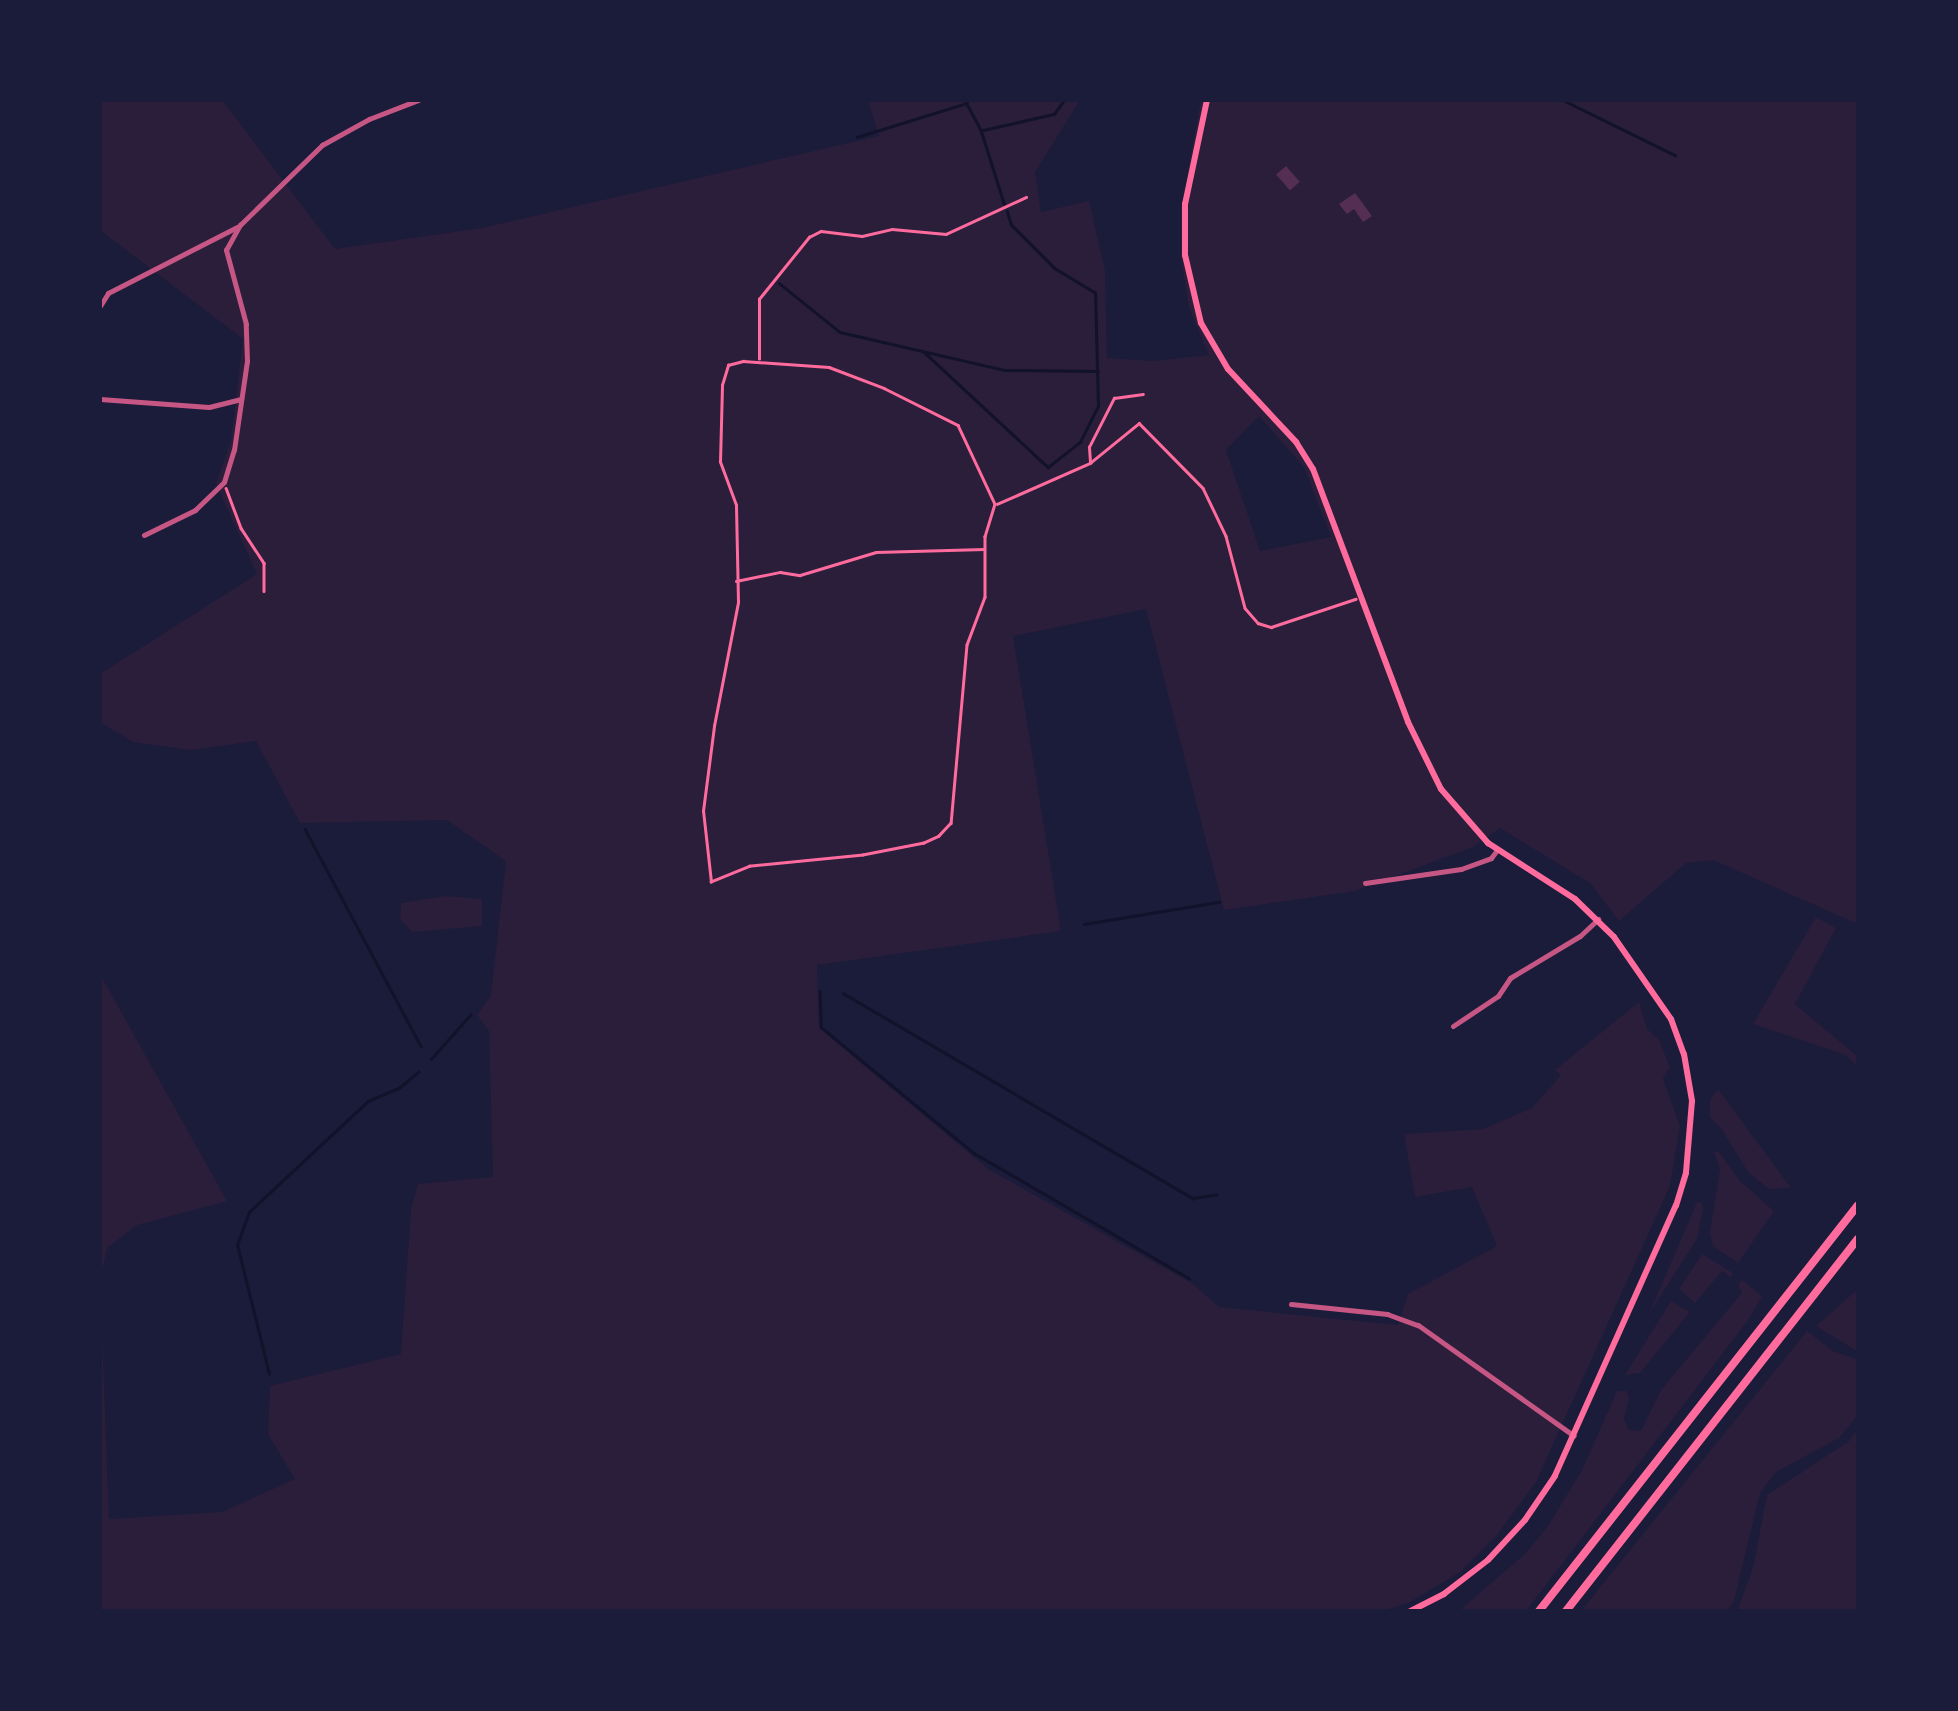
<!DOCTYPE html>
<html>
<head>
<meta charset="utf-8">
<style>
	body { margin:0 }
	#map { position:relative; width:1958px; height:1711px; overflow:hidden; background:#1b1b3a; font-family:Manrope,sans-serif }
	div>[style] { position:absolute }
	.green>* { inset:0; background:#2a1e3b }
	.stream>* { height:2.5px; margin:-1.25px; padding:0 1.25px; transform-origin:1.25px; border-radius:1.25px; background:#12122b }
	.building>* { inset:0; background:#542f53; transform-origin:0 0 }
	.path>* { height:2.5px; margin:-1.25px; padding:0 1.25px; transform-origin:1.25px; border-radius:1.25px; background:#ff6b9d }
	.minor>* { height:5px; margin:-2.5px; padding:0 2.5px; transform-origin:2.5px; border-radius:2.5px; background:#c65784 }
	.secondary>* { height:6px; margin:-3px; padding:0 3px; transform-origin:3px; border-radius:3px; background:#ff6b9d }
	.trunk>* { height:8px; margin:-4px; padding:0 4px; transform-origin:4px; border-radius:4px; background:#ff6b9d }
	span { translate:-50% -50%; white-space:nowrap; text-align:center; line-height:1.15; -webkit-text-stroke:10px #1b1b3a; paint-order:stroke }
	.frame { position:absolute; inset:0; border:102px solid #1b1b3a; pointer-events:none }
</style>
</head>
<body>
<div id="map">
	<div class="green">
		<i style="clip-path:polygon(evenodd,100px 100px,222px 100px,335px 249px,482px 228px,879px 136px,868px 100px,1080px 100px,1035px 172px,1041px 212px,1089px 201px,1105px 271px,1107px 358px,1153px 361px,1209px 355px,1189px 308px,1181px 257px,1181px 208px,1201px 100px,1858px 100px,1858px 924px,1713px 860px,1686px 863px,1619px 921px,1590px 883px,1500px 828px,1473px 847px,1355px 891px,1224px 910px,1146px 609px,1013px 636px,1061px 931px,817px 965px,819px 1028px,988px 1169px,1193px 1284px,1219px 1307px,1398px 1325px,1408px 1294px,1497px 1246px,1472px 1187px,1415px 1197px,1404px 1134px,1483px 1129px,1532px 1108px,1561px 1075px,1555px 1070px,1639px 1002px,1647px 1029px,1659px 1040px,1670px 1067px,1663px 1079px,1680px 1126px,1670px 1186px,1536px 1482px,1497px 1535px,1460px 1572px,1410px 1602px,1383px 1611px,100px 1611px,100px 974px,227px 1201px,137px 1225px,107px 1248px,100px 1281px,109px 1519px,222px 1512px,295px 1479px,268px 1434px,270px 1386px,401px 1354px,411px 1210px,418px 1184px,493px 1177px,489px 1031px,477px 1015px,491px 995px,506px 861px,447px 820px,300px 823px,256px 741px,190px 750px,133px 742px,100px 722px,100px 674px,257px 574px,216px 484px,231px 441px,243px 339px,100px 230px,100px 100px,1259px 416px,1304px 467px,1331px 537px,1260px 551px,1226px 450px,1259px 416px)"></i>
		<i style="clip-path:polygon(445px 896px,482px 899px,482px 926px,412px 932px,400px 919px,401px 903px)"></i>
		<i style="clip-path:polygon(1816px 917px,1836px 928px,1795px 1004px,1858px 1057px,1858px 1067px,1846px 1055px,1753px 1024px)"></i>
		<i style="clip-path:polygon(1718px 1089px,1791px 1188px,1769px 1189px,1748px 1172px,1721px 1128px,1710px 1118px,1710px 1101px)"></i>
		<i style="clip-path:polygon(1718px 1151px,1740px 1181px,1774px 1211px,1738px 1263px,1713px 1246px,1710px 1232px,1720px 1169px,1714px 1152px)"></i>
		<i style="clip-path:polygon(1697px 1202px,1702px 1203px,1703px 1210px,1697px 1239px,1649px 1314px)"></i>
		<i style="clip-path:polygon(1702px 1254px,1733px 1273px,1731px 1277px,1722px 1271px,1695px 1303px,1679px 1289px)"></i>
		<i style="clip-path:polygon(1742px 1280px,1762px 1296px,1749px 1319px,1526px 1611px,1459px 1611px,1526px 1553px,1548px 1526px,1582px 1470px,1617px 1391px,1626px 1391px,1629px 1397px,1624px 1419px,1629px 1430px,1641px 1431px,1661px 1390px,1742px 1293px,1738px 1285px)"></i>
		<i style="clip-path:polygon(1858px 1289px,1858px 1350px,1857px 1351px,1816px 1326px)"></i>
		<i style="clip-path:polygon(1671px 1301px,1690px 1312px,1640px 1373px,1625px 1375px)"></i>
		<i style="clip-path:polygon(1807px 1331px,1833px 1351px,1858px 1360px,1858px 1415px,1839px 1438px,1776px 1472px,1760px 1493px,1734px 1601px,1727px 1611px,1581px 1611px)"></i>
		<i style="clip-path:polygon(1858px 1428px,1858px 1611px,1737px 1611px,1753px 1568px,1767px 1495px,1848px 1442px)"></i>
	</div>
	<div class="stream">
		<i style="left:965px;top:100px;width:34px;rotate:62deg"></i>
		<i style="left:981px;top:130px;width:77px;rotate:72.5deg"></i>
		<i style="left:1563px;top:100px;width:125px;rotate:26.2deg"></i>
		<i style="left:983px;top:130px;width:73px;rotate:-12.7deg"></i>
		<i style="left:1054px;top:114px;width:17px;rotate:-54deg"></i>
		<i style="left:857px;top:137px;width:115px;rotate:-17.2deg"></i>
		<i style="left:779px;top:283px;width:78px;rotate:38.8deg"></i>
		<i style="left:840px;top:332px;width:169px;rotate:13deg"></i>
		<i style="left:1005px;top:370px;width:93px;rotate:0.6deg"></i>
		<i style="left:923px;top:351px;width:171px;rotate:42.9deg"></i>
		<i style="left:1048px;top:467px;width:41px;rotate:-38deg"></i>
		<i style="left:1080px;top:442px;width:40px;rotate:-63.4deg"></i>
		<i style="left:1098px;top:406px;width:113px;rotate:-91.5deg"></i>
		<i style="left:1095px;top:293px;width:47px;rotate:-149deg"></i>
		<i style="left:1055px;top:269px;width:62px;rotate:-135deg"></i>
		<i style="left:1011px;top:225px;width:14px;rotate:-107deg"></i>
		<i style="left:305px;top:829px;width:246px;rotate:61.9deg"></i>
		<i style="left:1084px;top:924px;width:137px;rotate:-9.3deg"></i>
		<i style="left:820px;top:991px;width:36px;rotate:88deg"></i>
		<i style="left:821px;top:1027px;width:198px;rotate:39.5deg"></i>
		<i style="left:974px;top:1153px;width:249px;rotate:30.2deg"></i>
		<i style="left:843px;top:993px;width:406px;rotate:30.4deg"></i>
		<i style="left:1193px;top:1198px;width:24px;rotate:-9deg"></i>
		<i style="left:431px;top:1059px;width:59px;rotate:-48.4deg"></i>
		<i style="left:269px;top:1374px;width:133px;rotate:-103.9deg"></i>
		<i style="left:237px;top:1245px;width:35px;rotate:-70deg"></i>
		<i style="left:249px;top:1212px;width:163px;rotate:-43deg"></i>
		<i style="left:368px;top:1101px;width:34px;rotate:-23deg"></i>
		<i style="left:399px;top:1088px;width:25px;rotate:-40deg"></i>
	</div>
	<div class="building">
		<i style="left:1286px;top:166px;width:21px;height:13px;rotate:49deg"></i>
		<i style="clip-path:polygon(1355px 193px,1372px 216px,1363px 222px,1354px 209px,1347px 214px,1339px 204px)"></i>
	</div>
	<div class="path">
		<i style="left:759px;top:359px;width:60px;rotate:-90deg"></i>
		<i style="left:759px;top:299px;width:80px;rotate:-51.1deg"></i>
		<i style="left:809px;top:237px;width:13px;rotate:-27deg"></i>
		<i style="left:821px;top:231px;width:41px;rotate:7deg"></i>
		<i style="left:862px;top:236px;width:31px;rotate:-13deg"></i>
		<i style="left:892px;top:229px;width:54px;rotate:5.3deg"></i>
		<i style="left:946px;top:234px;width:88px;rotate:-24.8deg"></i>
		<i style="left:743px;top:361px;width:86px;rotate:4deg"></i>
		<i style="left:829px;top:367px;width:59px;rotate:20.9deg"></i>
		<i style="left:884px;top:388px;width:83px;rotate:26.6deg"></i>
		<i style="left:958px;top:425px;width:87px;rotate:64.9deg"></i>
		<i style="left:995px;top:504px;width:34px;rotate:107deg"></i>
		<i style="left:985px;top:536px;width:61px;rotate:90deg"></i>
		<i style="left:985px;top:597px;width:51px;rotate:110.6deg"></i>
		<i style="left:967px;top:645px;width:179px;rotate:95.1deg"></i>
		<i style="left:951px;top:823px;width:18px;rotate:133deg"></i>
		<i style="left:939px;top:836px;width:17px;rotate:155deg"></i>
		<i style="left:924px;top:843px;width:62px;rotate:168.9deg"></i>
		<i style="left:863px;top:855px;width:114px;rotate:174.4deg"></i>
		<i style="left:750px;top:866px;width:42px;rotate:157.7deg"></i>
		<i style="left:711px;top:882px;width:71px;rotate:-96.4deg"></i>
		<i style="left:703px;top:811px;width:86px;rotate:-82.6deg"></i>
		<i style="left:714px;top:726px;width:126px;rotate:-79deg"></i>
		<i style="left:738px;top:602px;width:97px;rotate:-91.2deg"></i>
		<i style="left:736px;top:505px;width:46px;rotate:-110.4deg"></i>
		<i style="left:720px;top:462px;width:77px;rotate:-88.5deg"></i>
		<i style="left:722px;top:385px;width:21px;rotate:-73deg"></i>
		<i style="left:728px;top:365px;width:16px;rotate:-15deg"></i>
		<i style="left:1090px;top:462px;width:15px;rotate:-94deg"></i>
		<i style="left:1089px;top:447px;width:55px;rotate:-63deg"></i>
		<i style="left:1114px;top:398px;width:29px;rotate:-8deg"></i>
		<i style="left:226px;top:488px;width:43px;rotate:69.4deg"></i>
		<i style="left:241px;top:528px;width:42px;rotate:56.7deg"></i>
		<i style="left:264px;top:563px;width:28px;rotate:90deg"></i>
		<i style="left:997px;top:504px;width:102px;rotate:-23.8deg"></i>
		<i style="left:1090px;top:463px;width:63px;rotate:-39.2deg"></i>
		<i style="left:1139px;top:423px;width:91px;rotate:45.4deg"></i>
		<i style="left:1203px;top:488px;width:53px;rotate:64.4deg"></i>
		<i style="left:1226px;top:536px;width:74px;rotate:75.2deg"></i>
		<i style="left:1245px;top:608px;width:20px;rotate:49deg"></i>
		<i style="left:1258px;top:623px;width:14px;rotate:17deg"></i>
		<i style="left:1271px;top:627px;width:89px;rotate:-18.4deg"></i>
		<i style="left:736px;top:581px;width:45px;rotate:-11.6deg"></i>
		<i style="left:780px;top:572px;width:20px;rotate:9deg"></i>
		<i style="left:800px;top:575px;width:79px;rotate:-16.8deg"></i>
		<i style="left:876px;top:552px;width:108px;rotate:-1.6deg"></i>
	</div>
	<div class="minor">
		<i style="left:100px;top:306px;width:15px;rotate:-58deg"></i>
		<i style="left:108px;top:293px;width:145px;rotate:-27.1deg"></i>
		<i style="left:100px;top:399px;width:109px;rotate:4.2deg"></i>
		<i style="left:209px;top:407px;width:33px;rotate:-14deg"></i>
		<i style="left:144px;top:535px;width:57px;rotate:-26.1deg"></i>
		<i style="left:195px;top:510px;width:40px;rotate:-44deg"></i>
		<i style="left:224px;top:482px;width:34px;rotate:-73deg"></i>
		<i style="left:234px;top:450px;width:90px;rotate:-81.7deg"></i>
		<i style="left:247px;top:361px;width:37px;rotate:-92deg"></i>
		<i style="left:246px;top:324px;width:77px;rotate:-105.1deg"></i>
		<i style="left:226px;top:250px;width:29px;rotate:-61deg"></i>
		<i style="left:240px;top:225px;width:115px;rotate:-44.3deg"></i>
		<i style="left:322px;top:145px;width:54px;rotate:-29deg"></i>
		<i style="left:369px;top:119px;width:53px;rotate:-21.2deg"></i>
		<i style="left:1365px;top:883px;width:97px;rotate:-8.3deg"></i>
		<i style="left:1461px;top:869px;width:32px;rotate:-20deg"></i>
		<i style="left:1491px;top:858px;width:10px;rotate:-53deg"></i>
		<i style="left:1453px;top:1026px;width:54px;rotate:-33.7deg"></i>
		<i style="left:1498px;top:996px;width:22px;rotate:-56deg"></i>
		<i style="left:1510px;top:978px;width:82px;rotate:-31deg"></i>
		<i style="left:1580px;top:936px;width:25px;rotate:-43deg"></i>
		<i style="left:1291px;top:1304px;width:97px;rotate:5.9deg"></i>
		<i style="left:1387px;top:1314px;width:33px;rotate:20deg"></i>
		<i style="left:1418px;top:1325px;width:191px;rotate:35.4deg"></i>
	</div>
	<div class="secondary">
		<i style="left:1207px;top:100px;width:106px;rotate:101.9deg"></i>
		<i style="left:1185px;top:204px;width:51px;rotate:90deg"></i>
		<i style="left:1185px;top:255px;width:70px;rotate:76.8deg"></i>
		<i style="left:1201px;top:323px;width:53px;rotate:59.6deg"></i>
		<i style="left:1228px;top:369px;width:100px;rotate:47deg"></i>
		<i style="left:1296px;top:442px;width:32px;rotate:58deg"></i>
		<i style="left:1313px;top:469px;width:270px;rotate:69.4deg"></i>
		<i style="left:1408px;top:722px;width:75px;rotate:63.8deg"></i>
		<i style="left:1441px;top:789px;width:72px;rotate:49deg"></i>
		<i style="left:1488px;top:843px;width:103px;rotate:32.8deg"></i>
		<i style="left:1575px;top:899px;width:54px;rotate:44.3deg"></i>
		<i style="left:1614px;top:937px;width:100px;rotate:55.2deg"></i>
		<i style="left:1671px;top:1019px;width:37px;rotate:70deg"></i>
		<i style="left:1684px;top:1054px;width:48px;rotate:80.3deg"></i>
		<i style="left:1692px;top:1101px;width:72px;rotate:94.8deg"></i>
		<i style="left:1686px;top:1173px;width:34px;rotate:107deg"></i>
		<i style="left:1676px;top:1205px;width:297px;rotate:114.1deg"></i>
		<i style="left:1555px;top:1476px;width:53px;rotate:124.3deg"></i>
		<i style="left:1525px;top:1520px;width:54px;rotate:132.8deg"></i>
		<i style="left:1488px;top:1560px;width:56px;rotate:142.3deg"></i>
		<i style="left:1444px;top:1594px;width:38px;rotate:153deg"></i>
	</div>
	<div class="trunk">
		<i style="left:1539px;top:1611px;width:516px;rotate:-51.84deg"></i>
		<i style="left:1566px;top:1611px;width:473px;rotate:-51.9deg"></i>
	</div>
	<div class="frame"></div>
</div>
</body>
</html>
